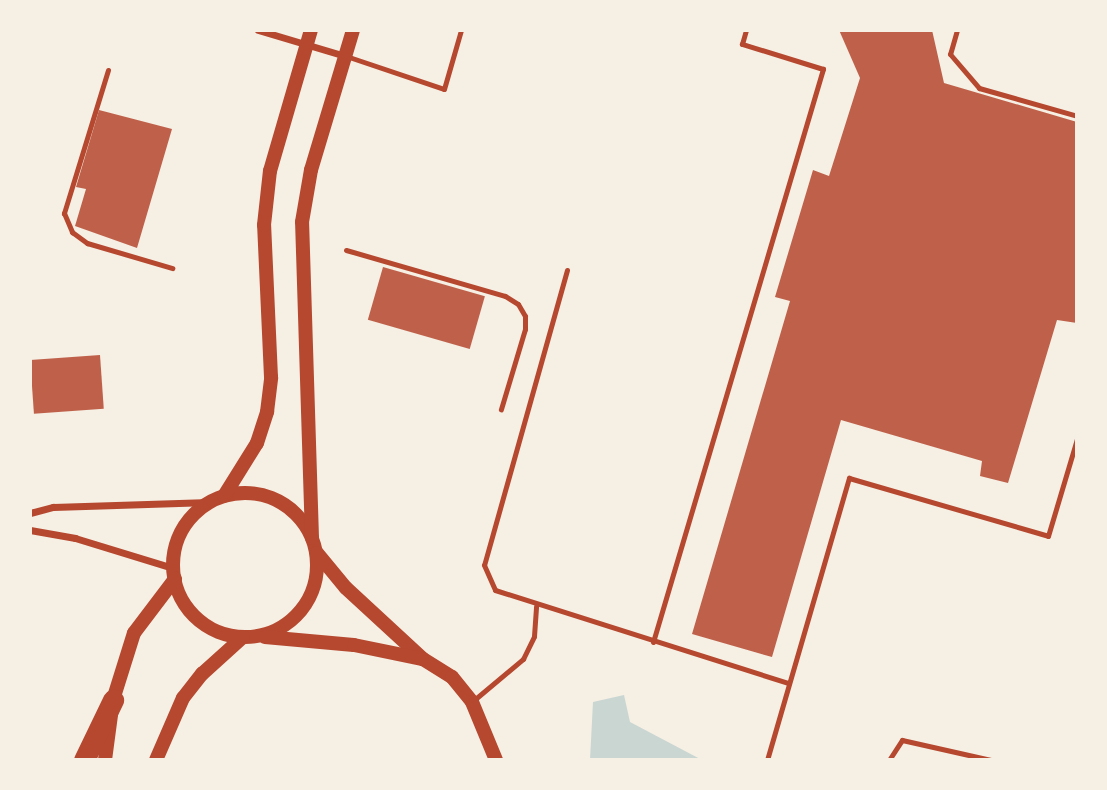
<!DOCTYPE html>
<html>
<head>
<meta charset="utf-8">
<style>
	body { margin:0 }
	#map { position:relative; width:1107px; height:790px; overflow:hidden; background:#f6efe4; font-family:Quicksand,sans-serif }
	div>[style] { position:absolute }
	.water>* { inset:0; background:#c9d6d2 }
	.building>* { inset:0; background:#bf614a; transform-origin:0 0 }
	.service>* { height:5px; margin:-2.5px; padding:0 2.5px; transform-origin:2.5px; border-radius:2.5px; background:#b5482f }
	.minor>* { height:7px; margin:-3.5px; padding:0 3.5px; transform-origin:3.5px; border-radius:3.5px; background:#b5482f }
	.secondary>* { height:14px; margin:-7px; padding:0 7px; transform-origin:7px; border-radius:7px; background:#b5482f }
	.secondary>.ring { margin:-7px; padding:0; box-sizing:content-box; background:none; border:14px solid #b5482f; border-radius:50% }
	.motorway>* { height:21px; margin:-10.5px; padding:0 10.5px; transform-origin:10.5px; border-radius:10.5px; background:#b5482f }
	span { translate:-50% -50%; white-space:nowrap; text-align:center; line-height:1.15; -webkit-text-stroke:5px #f6efe4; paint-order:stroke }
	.frame { position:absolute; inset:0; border:32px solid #f6efe4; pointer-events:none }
</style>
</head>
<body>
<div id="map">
	<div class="water">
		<i style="clip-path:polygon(624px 695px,630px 722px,702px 760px,590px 760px,593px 702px)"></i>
	</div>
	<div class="building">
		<i style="clip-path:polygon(839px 30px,932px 30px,944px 83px,1077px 122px,1077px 323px,1057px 320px,1008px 483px,980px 476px,982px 461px,841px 420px,772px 657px,692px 634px,790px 301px,775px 297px,813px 170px,829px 176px,860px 78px)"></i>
		<i style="clip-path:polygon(99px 110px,172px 129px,137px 248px,75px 226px,86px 189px,76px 187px)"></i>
		<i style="left:383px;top:267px;width:106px;height:55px;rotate:16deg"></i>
		<i style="left:100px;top:355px;width:54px;height:70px;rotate:86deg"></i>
	</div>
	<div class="service">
		<i style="left:957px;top:30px;width:25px;rotate:106deg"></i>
		<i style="left:950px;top:54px;width:45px;rotate:49.5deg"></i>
		<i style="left:979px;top:88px;width:102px;rotate:15.9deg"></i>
		<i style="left:346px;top:56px;width:103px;rotate:18.6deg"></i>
		<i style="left:444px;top:89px;width:61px;rotate:-73.9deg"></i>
		<i style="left:108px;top:70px;width:150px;rotate:107.1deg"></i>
		<i style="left:64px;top:213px;width:21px;rotate:67deg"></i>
		<i style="left:72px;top:232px;width:19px;rotate:36deg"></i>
		<i style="left:87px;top:243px;width:89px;rotate:16.4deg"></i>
		<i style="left:346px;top:250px;width:166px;rotate:16.1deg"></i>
		<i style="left:505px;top:296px;width:15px;rotate:32deg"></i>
		<i style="left:518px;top:304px;width:14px;rotate:60deg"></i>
		<i style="left:525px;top:316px;width:13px;rotate:90deg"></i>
		<i style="left:525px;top:329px;width:84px;rotate:106.7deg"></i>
		<i style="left:567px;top:270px;width:306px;rotate:105.7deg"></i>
		<i style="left:484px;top:565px;width:27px;rotate:66deg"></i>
		<i style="left:495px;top:590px;width:308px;rotate:17.6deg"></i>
		<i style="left:653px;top:642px;width:598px;rotate:-73.48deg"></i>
		<i style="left:823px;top:69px;width:85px;rotate:-162.8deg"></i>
		<i style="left:742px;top:44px;width:15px;rotate:-74deg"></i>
		<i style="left:474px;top:700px;width:64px;rotate:-39.9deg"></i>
		<i style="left:523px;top:659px;width:25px;rotate:-64deg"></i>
		<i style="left:534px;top:636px;width:30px;rotate:-86deg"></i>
		<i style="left:767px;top:760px;width:294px;rotate:-73.8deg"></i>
		<i style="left:849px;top:478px;width:207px;rotate:16.2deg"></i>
		<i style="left:1048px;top:536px;width:101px;rotate:-73.4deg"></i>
		<i style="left:889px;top:760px;width:24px;rotate:-57deg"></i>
		<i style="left:902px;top:740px;width:91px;rotate:12.7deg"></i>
	</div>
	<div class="minor">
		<i style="left:258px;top:30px;width:91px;rotate:16.6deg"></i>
		<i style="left:30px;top:513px;width:24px;rotate:-15deg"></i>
		<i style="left:53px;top:507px;width:157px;rotate:-1.8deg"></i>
		<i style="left:30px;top:530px;width:46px;rotate:10.1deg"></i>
		<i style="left:75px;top:538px;width:102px;rotate:17deg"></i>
	</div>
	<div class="secondary">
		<i class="ring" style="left:173px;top:493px;width:130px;height:130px"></i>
		<i style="left:224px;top:496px;width:62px;rotate:-58.1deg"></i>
		<i style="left:257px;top:443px;width:33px;rotate:-72deg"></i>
		<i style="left:267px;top:412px;width:35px;rotate:-83deg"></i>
		<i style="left:271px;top:377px;width:152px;rotate:-92.6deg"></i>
		<i style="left:264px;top:225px;width:54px;rotate:-83.7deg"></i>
		<i style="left:270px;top:171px;width:147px;rotate:-73.8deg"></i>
		<i style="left:312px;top:538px;width:316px;rotate:-91.8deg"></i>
		<i style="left:302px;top:222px;width:53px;rotate:-80.2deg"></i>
		<i style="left:311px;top:170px;width:146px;rotate:-73.3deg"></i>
		<i style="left:317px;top:553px;width:45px;rotate:50.4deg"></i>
		<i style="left:346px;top:588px;width:105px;rotate:42.7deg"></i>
		<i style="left:423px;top:659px;width:34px;rotate:32deg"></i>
		<i style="left:452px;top:677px;width:32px;rotate:51deg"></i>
		<i style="left:472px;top:702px;width:63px;rotate:67.5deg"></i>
		<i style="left:265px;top:637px;width:89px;rotate:5.1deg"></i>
		<i style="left:354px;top:645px;width:69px;rotate:11.6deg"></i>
		<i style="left:105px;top:760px;width:61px;rotate:-82.4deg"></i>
		<i style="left:113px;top:700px;width:70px;rotate:-72.6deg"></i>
		<i style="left:134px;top:633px;width:68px;rotate:-52.8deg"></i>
		<i style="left:156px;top:760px;width:68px;rotate:-66.5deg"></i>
		<i style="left:183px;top:698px;width:31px;rotate:-52deg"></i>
		<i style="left:202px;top:674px;width:55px;rotate:-42.1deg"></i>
	</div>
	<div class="motorway">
		<i style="left:84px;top:760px;width:67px;rotate:-64.2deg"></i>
	</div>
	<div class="frame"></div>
</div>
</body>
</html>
